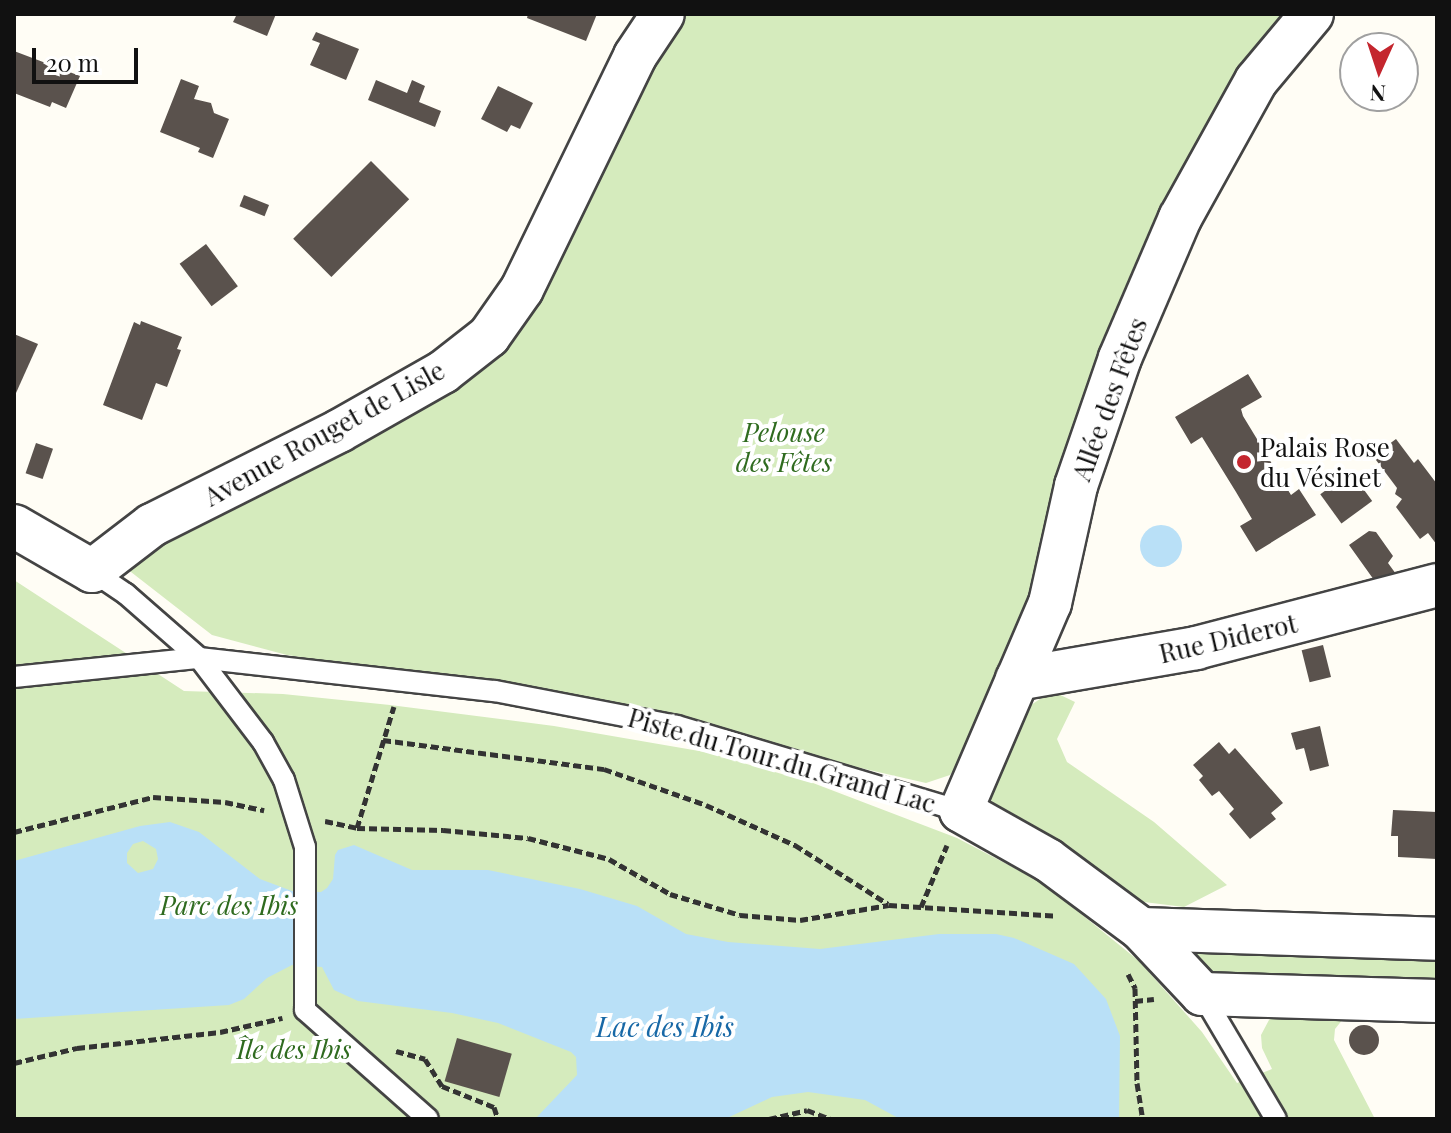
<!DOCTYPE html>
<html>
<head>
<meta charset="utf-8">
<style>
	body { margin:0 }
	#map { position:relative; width:1451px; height:1133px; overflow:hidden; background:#fffdf5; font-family:"Playfair Display",serif }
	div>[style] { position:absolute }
	.green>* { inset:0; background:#d5ebbd }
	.water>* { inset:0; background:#b9e0f7 }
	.round { border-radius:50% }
	.building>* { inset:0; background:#5a524d; transform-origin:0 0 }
	.path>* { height:5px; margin-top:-2.5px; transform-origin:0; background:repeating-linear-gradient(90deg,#333 0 8px,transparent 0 12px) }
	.roads { filter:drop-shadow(2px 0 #444) drop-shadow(-2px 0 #444) drop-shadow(0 2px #444) drop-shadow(0 -2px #444) }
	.service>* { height:20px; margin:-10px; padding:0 10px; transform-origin:10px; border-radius:10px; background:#fff }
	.minor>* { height:42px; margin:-21px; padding:0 21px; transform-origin:21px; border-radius:21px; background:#fff }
	.dots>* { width:22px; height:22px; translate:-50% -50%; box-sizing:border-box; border:4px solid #fff; border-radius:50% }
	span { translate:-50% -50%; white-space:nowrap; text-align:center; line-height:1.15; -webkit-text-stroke:8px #fff; paint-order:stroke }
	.street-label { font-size:26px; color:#111 }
	.park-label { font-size:26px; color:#2f6b1f; font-style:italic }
	.poi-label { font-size:26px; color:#111 }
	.left { translate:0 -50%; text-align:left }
	.water-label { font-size:28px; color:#1768a6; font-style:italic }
	.frame { position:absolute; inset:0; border:16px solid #111; pointer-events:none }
	.north { position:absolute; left:1339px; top:32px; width:80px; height:80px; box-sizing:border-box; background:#fff; border:2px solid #a0a0a0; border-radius:50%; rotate:183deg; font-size:22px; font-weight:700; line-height:32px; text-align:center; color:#111 }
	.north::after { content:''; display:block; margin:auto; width:28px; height:36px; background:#c4262e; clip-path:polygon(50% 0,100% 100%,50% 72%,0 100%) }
	.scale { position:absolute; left:32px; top:48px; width:106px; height:36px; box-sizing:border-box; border:4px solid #111; border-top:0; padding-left:10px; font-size:24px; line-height:28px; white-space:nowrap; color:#111; -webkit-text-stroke:6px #fff; paint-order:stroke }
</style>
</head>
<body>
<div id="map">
	<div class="green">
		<i style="clip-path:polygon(682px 14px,1312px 14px,1180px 218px,1017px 679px,950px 775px,926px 783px,677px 726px,404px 673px,287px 655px,212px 635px,122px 565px,453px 384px)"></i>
		<i style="clip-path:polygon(14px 580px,184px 691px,283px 694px,390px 705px,554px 726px,705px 752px,813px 783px,957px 838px,1043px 883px,1139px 961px,1202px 1032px,1237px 1083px,1272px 1069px,1262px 1048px,1261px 1035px,1269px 1020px,1280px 1014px,1343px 1019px,1335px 1029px,1334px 1040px,1375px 1119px,14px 1119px)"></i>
		<i style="clip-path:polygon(1052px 691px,1075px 702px,1057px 739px,1067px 762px,1154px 822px,1227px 885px,1184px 907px,1144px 902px,1105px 883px,997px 813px,986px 789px,1013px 717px)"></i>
		<i style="clip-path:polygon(1193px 946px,1437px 949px,1437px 988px,1217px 979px,1191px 958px)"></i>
	</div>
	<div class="water">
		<i class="round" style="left:1140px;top:525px;width:42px;height:42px"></i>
		<i style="clip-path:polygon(evenodd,170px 822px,199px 832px,260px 879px,292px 891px,321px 892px,327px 888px,333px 879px,335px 855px,338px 850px,354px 845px,412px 870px,488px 870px,580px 889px,637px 906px,686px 934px,728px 942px,820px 949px,939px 934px,996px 934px,1014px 938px,1074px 964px,1106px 999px,1120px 1036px,1119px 1119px,900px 1119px,865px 1100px,808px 1092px,772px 1097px,725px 1119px,535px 1119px,577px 1075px,576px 1057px,571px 1052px,498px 1023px,452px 1013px,358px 1001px,334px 990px,322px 967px,292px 965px,267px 978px,244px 999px,229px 1005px,14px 1019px,14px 861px,140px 826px,170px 822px,143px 841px,156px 849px,158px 859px,153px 869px,138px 873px,127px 863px,127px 853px,133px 844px,143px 841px)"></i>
	</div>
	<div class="building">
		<i style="clip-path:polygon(237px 14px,276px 14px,267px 36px,233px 22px)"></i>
		<i style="clip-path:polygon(528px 14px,597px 14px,586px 41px,527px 18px)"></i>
		<i style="clip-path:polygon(316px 32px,359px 49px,346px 80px,310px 65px,320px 43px,312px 40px)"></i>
		<i style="clip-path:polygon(14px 51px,80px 76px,66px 108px,52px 102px,50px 107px,14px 93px)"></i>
		<i style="clip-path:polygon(181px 79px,199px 86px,194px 99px,211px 103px,214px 113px,229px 119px,213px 158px,198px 152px,200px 148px,160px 132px)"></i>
		<i style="clip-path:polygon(376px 80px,407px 93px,412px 80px,425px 86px,419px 102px,441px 111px,435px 127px,368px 100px)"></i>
		<i style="clip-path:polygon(498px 86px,533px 103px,520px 129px,511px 125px,507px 132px,481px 119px)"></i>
		<i style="left:371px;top:161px;width:54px;height:110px;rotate:45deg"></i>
		<i style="left:244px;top:195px;width:27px;height:12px;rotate:22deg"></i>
		<i style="left:206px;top:244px;width:53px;height:33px;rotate:53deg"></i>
		<i style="clip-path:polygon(141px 321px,182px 337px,177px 349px,181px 350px,167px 387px,156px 383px,142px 420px,103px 405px,134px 322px,140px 325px)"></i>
		<i style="clip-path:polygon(14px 334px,38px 344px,16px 393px,14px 392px)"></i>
		<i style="clip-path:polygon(1248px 374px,1262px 397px,1241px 409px,1243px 416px,1291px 495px,1299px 489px,1316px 515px,1256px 552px,1240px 526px,1252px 519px,1236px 492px,1202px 437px,1191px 444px,1175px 417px)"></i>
		<i style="clip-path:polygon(1396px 439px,1414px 463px,1418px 459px,1437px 484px,1437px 545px,1428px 533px,1420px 539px,1396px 507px,1402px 499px,1395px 494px,1397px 488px,1373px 456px)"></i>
		<i style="left:36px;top:443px;width:18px;height:32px;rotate:19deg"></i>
		<i style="left:1351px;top:472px;width:36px;height:38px;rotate:54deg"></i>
		<i style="clip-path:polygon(1369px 531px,1376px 532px,1393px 556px,1388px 563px,1396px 574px,1374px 580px,1349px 545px)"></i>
		<i style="left:1323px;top:645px;width:33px;height:22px;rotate:76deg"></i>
		<i style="clip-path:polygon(1320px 726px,1329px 766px,1310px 771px,1304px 748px,1296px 750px,1291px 733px)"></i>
		<i style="clip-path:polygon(1219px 742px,1229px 754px,1235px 748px,1283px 803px,1271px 813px,1276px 819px,1250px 839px,1229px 814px,1234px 809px,1219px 791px,1212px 796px,1199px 780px,1203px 776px,1193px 765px)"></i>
		<i style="clip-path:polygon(1393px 810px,1437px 812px,1437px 859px,1398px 857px,1398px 836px,1391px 836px)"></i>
		<i class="round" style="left:1349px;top:1025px;width:30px;height:30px"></i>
		<i style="left:457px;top:1038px;width:57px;height:45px;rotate:16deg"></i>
	</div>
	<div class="path">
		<i style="left:383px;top:740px;width:223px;rotate:7.5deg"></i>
		<i style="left:604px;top:769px;width:108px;rotate:19.4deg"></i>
		<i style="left:706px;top:805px;width:98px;rotate:24.2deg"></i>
		<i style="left:795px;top:845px;width:110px;rotate:32.4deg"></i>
		<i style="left:325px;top:821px;width:33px;rotate:12deg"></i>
		<i style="left:357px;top:828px;width:86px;rotate:1.3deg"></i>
		<i style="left:443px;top:830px;width:85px;rotate:5.4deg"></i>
		<i style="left:528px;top:838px;width:84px;rotate:14.5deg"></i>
		<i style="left:609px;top:859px;width:70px;rotate:29.8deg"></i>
		<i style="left:670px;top:894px;width:73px;rotate:16.7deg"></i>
		<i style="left:740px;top:915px;width:60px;rotate:4.8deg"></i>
		<i style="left:800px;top:920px;width:90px;rotate:-9.6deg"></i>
		<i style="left:889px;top:905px;width:168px;rotate:3.7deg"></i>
		<i style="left:357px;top:828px;width:127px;rotate:-73.1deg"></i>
		<i style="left:14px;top:832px;width:143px;rotate:-14.1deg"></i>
		<i style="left:153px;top:797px;width:72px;rotate:4deg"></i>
		<i style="left:225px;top:802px;width:40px;rotate:12deg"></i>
		<i style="left:921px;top:907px;width:67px;rotate:-67.2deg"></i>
		<i style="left:1128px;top:974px;width:16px;rotate:63deg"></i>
		<i style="left:1135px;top:988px;width:95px;rotate:88.8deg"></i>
		<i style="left:1137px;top:1083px;width:36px;rotate:81deg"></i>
		<i style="left:1135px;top:1001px;width:19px;rotate:-6deg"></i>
		<i style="left:396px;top:1051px;width:30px;rotate:15deg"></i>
		<i style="left:425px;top:1059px;width:32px;rotate:58deg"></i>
		<i style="left:442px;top:1086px;width:56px;rotate:22deg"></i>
		<i style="left:494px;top:1107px;width:13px;rotate:72deg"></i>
		<i style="left:14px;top:1063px;width:65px;rotate:-13.4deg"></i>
		<i style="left:77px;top:1048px;width:144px;rotate:-6.4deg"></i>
		<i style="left:220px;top:1032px;width:64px;rotate:-12.7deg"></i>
		<i style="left:769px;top:1119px;width:39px;rotate:-13deg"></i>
		<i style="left:807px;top:1110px;width:26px;rotate:21deg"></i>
	</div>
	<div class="roads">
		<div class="service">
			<i style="left:92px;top:571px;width:41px;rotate:34.1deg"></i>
			<i style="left:126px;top:594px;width:97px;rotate:41.2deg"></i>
			<i style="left:199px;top:658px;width:106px;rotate:52.7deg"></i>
			<i style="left:263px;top:742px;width:43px;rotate:61.1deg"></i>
			<i style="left:284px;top:780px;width:70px;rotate:72.6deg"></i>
			<i style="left:305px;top:847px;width:163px;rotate:90deg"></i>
			<i style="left:305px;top:1010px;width:164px;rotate:41.5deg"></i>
			<i style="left:14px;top:677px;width:186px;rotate:-5.9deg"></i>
			<i style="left:199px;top:658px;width:298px;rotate:6.4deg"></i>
			<i style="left:495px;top:691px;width:185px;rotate:10.9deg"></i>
			<i style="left:677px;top:726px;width:296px;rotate:16.7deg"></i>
			<i style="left:1202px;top:994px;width:145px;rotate:59.4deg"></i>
		</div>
		<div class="minor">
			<i style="left:1312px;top:14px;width:87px;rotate:129.9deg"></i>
			<i style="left:1256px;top:81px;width:157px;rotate:119deg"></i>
			<i style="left:1180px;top:218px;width:152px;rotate:113.2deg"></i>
			<i style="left:1120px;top:358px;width:135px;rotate:109deg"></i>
			<i style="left:1076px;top:486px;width:120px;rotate:102.5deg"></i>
			<i style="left:1050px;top:603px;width:226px;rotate:113.2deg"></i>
			<i style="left:961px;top:811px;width:100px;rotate:29.4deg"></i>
			<i style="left:1048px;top:860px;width:116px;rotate:36.6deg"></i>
			<i style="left:1141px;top:929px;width:89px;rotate:46.8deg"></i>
			<i style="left:1202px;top:994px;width:235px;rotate:1.7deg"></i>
			<i style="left:14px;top:526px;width:90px;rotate:30deg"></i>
			<i style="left:92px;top:571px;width:76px;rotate:-37.5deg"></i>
			<i style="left:152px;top:525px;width:209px;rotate:-26.7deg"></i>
			<i style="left:339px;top:431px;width:120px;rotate:-29.6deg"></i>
			<i style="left:443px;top:372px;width:58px;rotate:-38deg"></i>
			<i style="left:489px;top:336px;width:57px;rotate:-54.9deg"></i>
			<i style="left:522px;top:289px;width:259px;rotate:-64.1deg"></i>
			<i style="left:635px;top:56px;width:50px;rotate:-56.3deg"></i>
			<i style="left:1017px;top:679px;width:182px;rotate:-9.8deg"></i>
			<i style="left:1196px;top:648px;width:249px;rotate:-14.6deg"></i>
			<i style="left:1141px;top:929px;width:296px;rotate:1.9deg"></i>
		</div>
	</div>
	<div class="dots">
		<i style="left:1244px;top:462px;background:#c4262e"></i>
	</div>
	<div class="street-label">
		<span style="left:1109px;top:399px;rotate:-70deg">Allée des Fêtes</span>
		<span style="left:324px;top:433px;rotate:-29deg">Avenue Rouget de Lisle</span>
		<span style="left:1228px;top:638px;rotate:-13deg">Rue Diderot</span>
		<span style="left:782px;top:760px;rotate:16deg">Piste du Tour du Grand Lac</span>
	</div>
	<div class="park-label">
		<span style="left:784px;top:447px">Pelouse<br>des Fêtes</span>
		<span style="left:229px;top:905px">Parc des Ibis</span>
		<span style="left:294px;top:1049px">Île des Ibis</span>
	</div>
	<div class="poi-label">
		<span class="left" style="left:1260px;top:462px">Palais Rose<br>du Vésinet</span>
	</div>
	<div class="water-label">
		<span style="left:665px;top:1026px">Lac des Ibis</span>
	</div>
	<div class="frame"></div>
	<div class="north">N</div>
	<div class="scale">20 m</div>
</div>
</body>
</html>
